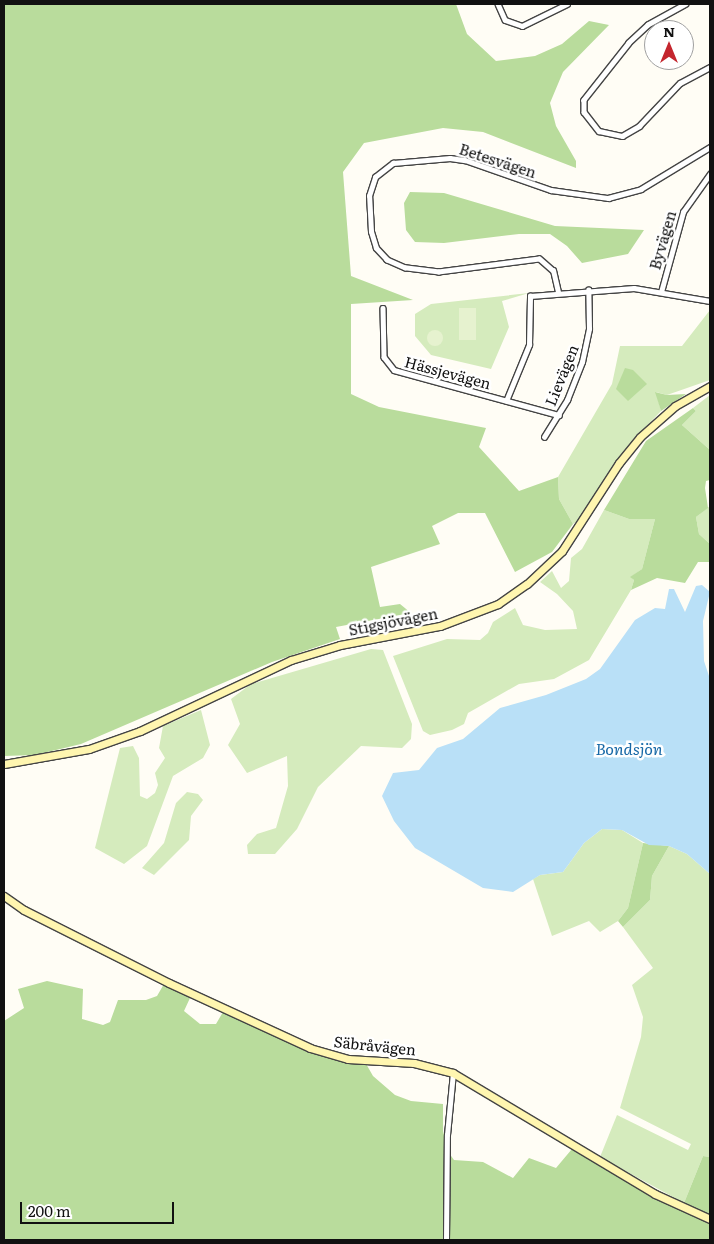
<!DOCTYPE html>
<html>
<head>
<meta charset="utf-8">
<style>
	body { margin:0 }
	#map { position:relative; width:714px; height:1244px; overflow:hidden; background:#fffdf5; font-family:Literata,serif }
	div>[style] { position:absolute }
	.green>* { inset:0; background:#d5ebbd }
	.forest>* { inset:0; background:#b9dc9c }
	.pitch>* { inset:0; background:#e6f2cf; transform-origin:0 0 }
	.round { border-radius:50% }
	.water>* { inset:0; background:#b9e0f7 }
	.roads { filter:drop-shadow(1px 0 #444) drop-shadow(-1px 0 #444) drop-shadow(0 1px #444) drop-shadow(0 -1px #444) }
	.street>* { height:4.5px; margin:-2.25px; padding:0 2.25px; transform-origin:2.25px; border-radius:2.25px; background:#fff }
	.secondary>* { height:7px; margin:-3.5px; padding:0 3.5px; transform-origin:3.5px; border-radius:3.5px; background:#fff6b0 }
	span { translate:-50% -50%; white-space:nowrap; text-align:center; line-height:1.15; -webkit-text-stroke:5px #fff; paint-order:stroke }
	.street-label { font-size:15px; color:#111 }
	.water-label { font-size:16px; color:#1768a6; font-style:italic }
	.frame { position:absolute; inset:0; border:5px solid #111; pointer-events:none }
	.north { position:absolute; left:644px; top:20px; width:50px; height:50px; box-sizing:border-box; background:#fff; border:1px solid #a0a0a0; border-radius:50%; rotate:0deg; font-size:14px; font-weight:700; line-height:20px; text-align:center; color:#111 }
	.north::after { content:''; display:block; margin:auto; width:18px; height:22px; background:#c4262e; clip-path:polygon(50% 0,100% 100%,50% 72%,0 100%) }
	.scale { position:absolute; left:20px; top:1202px; width:154px; height:22px; box-sizing:border-box; border:2px solid #111; border-top:0; padding-left:6px; font-size:15px; line-height:18px; white-space:nowrap; color:#111; -webkit-text-stroke:4px #fff; paint-order:stroke }
</style>
</head>
<body>
<div id="map">
	<div class="green">
		<i style="clip-path:polygon(529px 293px,502px 301px,509px 327px,491px 369px,431px 355px,415px 336px,415px 314px,431px 304px)"></i>
		<i style="clip-path:polygon(710px 310px,710px 380px,667px 395px,656px 392px,661px 411px,637px 436px,581px 519px,573px 524px,559px 499px,558px 477px,612px 384px,620px 346px,682px 346px)"></i>
		<i style="clip-path:polygon(710px 395px,710px 450px,682px 425px,696px 411px,693px 408px)"></i>
		<i style="clip-path:polygon(710px 506px,710px 544px,699px 534px,696px 517px)"></i>
		<i style="clip-path:polygon(604px 510px,629px 519px,655px 519px,642px 569px,631px 577px,634px 580px,631px 590px,589px 660px,554px 679px,519px 684px,468px 713px,464px 724px,452px 730px,430px 735px,423px 731px,393px 656px,447px 639px,480px 640px,488px 633px,493px 622px,515px 608px,523px 625px,545px 630px,577px 629px,573px 611px,557px 594px,540px 582px,552px 571px,561px 588px,569px 581px,571px 558px,582px 549px)"></i>
		<i style="clip-path:polygon(371px 649px,383px 650px,412px 724px,411px 739px,402px 748px,361px 746px,318px 787px,297px 829px,275px 854px,248px 854px,247px 845px,257px 834px,276px 828px,288px 786px,287px 756px,247px 773px,228px 745px,240px 724px,231px 699px,251px 684px)"></i>
		<i style="clip-path:polygon(201px 710px,210px 745px,203px 758px,173px 776px,147px 846px,124px 864px,95px 848px,120px 748px,133px 746px,139px 758px,140px 796px,147px 799px,155px 793px,158px 785px,155px 773px,165px 758px,159px 748px,163px 726px)"></i>
		<i style="clip-path:polygon(187px 792px,198px 794px,203px 800px,191px 816px,189px 840px,154px 875px,142px 868px,164px 843px,176px 803px)"></i>
		<i style="clip-path:polygon(602px 829px,622px 830px,643px 843px,628px 908px,618px 921px,600px 932px,589px 921px,552px 936px,533px 879px,540px 875px,563px 872px,584px 843px)"></i>
		<i style="clip-path:polygon(669px 846px,687px 854px,710px 874px,710px 1157px,703px 1156px,684px 1203px,600px 1157px,617px 1115px,688px 1150px,691px 1144px,620px 1108px,641px 1037px,643px 1017px,632px 985px,653px 968px,623px 927px,650px 900px,652px 876px)"></i>
	</div>
	<div class="forest">
		<i style="clip-path:polygon(4px 4px,456px 4px,467px 34px,496px 61px,535px 56px,562px 44px,589px 21px,609px 25px,563px 72px,550px 103px,556px 126px,576px 161px,576px 168px,483px 132px,443px 128px,364px 143px,343px 172px,351px 276px,413px 300px,351px 304px,351px 394px,379px 407px,486px 428px,479px 447px,519px 491px,558px 477px,559px 499px,573px 524px,552px 552px,515px 572px,485px 513px,458px 513px,432px 526px,440px 544px,371px 567px,380px 607px,400px 604px,411px 613px,336px 627px,340px 639px,272px 662px,81px 744px,35px 755px,4px 756px)"></i>
		<i style="clip-path:polygon(410px 192px,444px 193px,555px 226px,644px 230px,628px 254px,582px 263px,567px 246px,550px 234px,519px 234px,444px 243px,415px 242px,406px 230px,404px 203px)"></i>
		<i style="clip-path:polygon(625px 368px,633px 370px,647px 384px,628px 401px,616px 389px)"></i>
		<i style="clip-path:polygon(655px 392px,667px 395px,686px 394px,661px 411px)"></i>
		<i style="clip-path:polygon(693px 408px,696px 411px,682px 425px,710px 450px,710px 480px,706px 481px,705px 488px,708px 508px,696px 517px,699px 534px,710px 544px,710px 562px,698px 562px,685px 583px,657px 578px,631px 590px,634px 580px,630px 577px,642px 569px,655px 519px,629px 519px,604px 510px,646px 441px)"></i>
		<i style="clip-path:polygon(643px 843px,669px 846px,652px 876px,650px 900px,623px 927px,618px 921px,628px 908px)"></i>
		<i style="clip-path:polygon(47px 981px,83px 989px,82px 1019px,103px 1025px,110px 1022px,118px 1000px,146px 1000px,157px 996px,164px 984px,190px 998px,184px 1011px,200px 1024px,216px 1024px,223px 1012px,313px 1053px,365px 1062px,373px 1076px,395px 1095px,411px 1101px,443px 1104px,443px 1131px,449px 1153px,454px 1160px,483px 1162px,513px 1178px,529px 1158px,556px 1168px,577px 1143px,627px 1175px,684px 1203px,703px 1156px,710px 1157px,710px 1240px,4px 1240px,4px 1021px,24px 1008px,18px 989px)"></i>
	</div>
	<div class="pitch">
		<i style="left:459px;top:308px;width:17px;height:32px"></i>
		<i class="round" style="left:427px;top:330px;width:16px;height:16px"></i>
	</div>
	<div class="water">
		<i style="clip-path:polygon(702px 585px,710px 592px,703px 621px,704px 661px,710px 679px,710px 874px,687px 854px,669px 846px,649px 845px,622px 830px,602px 829px,584px 843px,563px 872px,540px 875px,513px 892px,483px 888px,415px 848px,394px 821px,382px 796px,393px 773px,419px 770px,437px 748px,463px 739px,500px 708px,546px 695px,586px 679px,600px 669px,635px 620px,655px 608px,665px 609px,669px 589px,674px 589px,685px 612px,696px 586px)"></i>
	</div>
	<div class="roads">
		<div class="street">
			<i style="left:498px;top:4px;width:17px;rotate:66deg"></i>
			<i style="left:505px;top:20px;width:18px;rotate:19deg"></i>
			<i style="left:522px;top:26px;width:50px;rotate:-26.1deg"></i>
			<i style="left:686px;top:4px;width:43px;rotate:151.1deg"></i>
			<i style="left:648px;top:25px;width:26px;rotate:137deg"></i>
			<i style="left:629px;top:43px;width:73px;rotate:128.3deg"></i>
			<i style="left:584px;top:100px;width:12px;rotate:90deg"></i>
			<i style="left:584px;top:112px;width:24px;rotate:52deg"></i>
			<i style="left:599px;top:131px;width:24px;rotate:12deg"></i>
			<i style="left:622px;top:136px;width:20px;rotate:-30deg"></i>
			<i style="left:639px;top:126px;width:59px;rotate:-46.4deg"></i>
			<i style="left:680px;top:83px;width:34px;rotate:-28deg"></i>
			<i style="left:558px;top:292px;width:22px;rotate:-103deg"></i>
			<i style="left:553px;top:271px;width:18px;rotate:-139deg"></i>
			<i style="left:539px;top:259px;width:101px;rotate:172.6deg"></i>
			<i style="left:439px;top:272px;width:34px;rotate:-173deg"></i>
			<i style="left:405px;top:268px;width:20px;rotate:-156deg"></i>
			<i style="left:387px;top:260px;width:16px;rotate:-133deg"></i>
			<i style="left:376px;top:248px;width:17px;rotate:-107deg"></i>
			<i style="left:371px;top:232px;width:36px;rotate:-93deg"></i>
			<i style="left:369px;top:196px;width:20px;rotate:-72deg"></i>
			<i style="left:375px;top:177px;width:23px;rotate:-38deg"></i>
			<i style="left:393px;top:163px;width:57px;rotate:-5deg"></i>
			<i style="left:450px;top:158px;width:15px;rotate:8deg"></i>
			<i style="left:465px;top:160px;width:91px;rotate:19.2deg"></i>
			<i style="left:551px;top:190px;width:58px;rotate:8deg"></i>
			<i style="left:608px;top:198px;width:34px;rotate:-15deg"></i>
			<i style="left:641px;top:189px;width:81px;rotate:-31.3deg"></i>
			<i style="left:661px;top:292px;width:83px;rotate:-74.6deg"></i>
			<i style="left:683px;top:212px;width:47px;rotate:-54.6deg"></i>
			<i style="left:383px;top:308px;width:49px;rotate:88.8deg"></i>
			<i style="left:384px;top:357px;width:16px;rotate:52deg"></i>
			<i style="left:394px;top:370px;width:171px;rotate:15.3deg"></i>
			<i style="left:506px;top:401px;width:61px;rotate:-67.7deg"></i>
			<i style="left:529px;top:345px;width:49px;rotate:-88.8deg"></i>
			<i style="left:530px;top:296px;width:104px;rotate:-4.4deg"></i>
			<i style="left:634px;top:288px;width:77px;rotate:9.7deg"></i>
			<i style="left:544px;top:437px;width:44px;rotate:-58.1deg"></i>
			<i style="left:567px;top:400px;width:41px;rotate:-68.5deg"></i>
			<i style="left:582px;top:362px;width:34px;rotate:-78deg"></i>
			<i style="left:589px;top:329px;width:39px;rotate:-91deg"></i>
			<i style="left:446px;top:1240px;width:105px;rotate:-89.5deg"></i>
			<i style="left:447px;top:1135px;width:62px;rotate:-84.5deg"></i>
		</div>
		<div class="secondary">
			<i style="left:4px;top:764px;width:86px;rotate:-10deg"></i>
			<i style="left:89px;top:749px;width:54px;rotate:-19.4deg"></i>
			<i style="left:140px;top:731px;width:167px;rotate:-25.2deg"></i>
			<i style="left:291px;top:660px;width:51px;rotate:-17deg"></i>
			<i style="left:340px;top:645px;width:102px;rotate:-10.8deg"></i>
			<i style="left:440px;top:626px;width:62px;rotate:-20.8deg"></i>
			<i style="left:498px;top:604px;width:35px;rotate:-35deg"></i>
			<i style="left:527px;top:584px;width:48px;rotate:-43.3deg"></i>
			<i style="left:562px;top:551px;width:105px;rotate:-57.1deg"></i>
			<i style="left:619px;top:463px;width:33px;rotate:-51deg"></i>
			<i style="left:640px;top:437px;width:47px;rotate:-41.5deg"></i>
			<i style="left:675px;top:406px;width:40px;rotate:-29.7deg"></i>
			<i style="left:4px;top:896px;width:24px;rotate:35deg"></i>
			<i style="left:24px;top:910px;width:162px;rotate:26.7deg"></i>
			<i style="left:169px;top:983px;width:155px;rotate:24.7deg"></i>
			<i style="left:310px;top:1048px;width:40px;rotate:16deg"></i>
			<i style="left:348px;top:1059px;width:66px;rotate:3.5deg"></i>
			<i style="left:414px;top:1063px;width:40px;rotate:14.4deg"></i>
			<i style="left:453px;top:1073px;width:235px;rotate:30.9deg"></i>
			<i style="left:655px;top:1194px;width:60px;rotate:24.4deg"></i>
		</div>
	</div>
	<div class="street-label">
		<span style="left:498px;top:160px;rotate:18deg">Betesvägen</span>
		<span style="left:662px;top:240px;rotate:-74deg">Byvägen</span>
		<span style="left:448px;top:372px;rotate:15deg">Hässjevägen</span>
		<span style="left:561px;top:375px;rotate:-68deg">Lievägen</span>
		<span style="left:393px;top:621px;rotate:-11deg">Stigsjövägen</span>
		<span style="left:375px;top:1045px;rotate:6deg">Säbråvägen</span>
	</div>
	<div class="water-label">
		<span style="left:629px;top:748px">Bondsjön</span>
	</div>
	<div class="frame"></div>
	<div class="north">N</div>
	<div class="scale">200 m</div>
</div>
</body>
</html>
